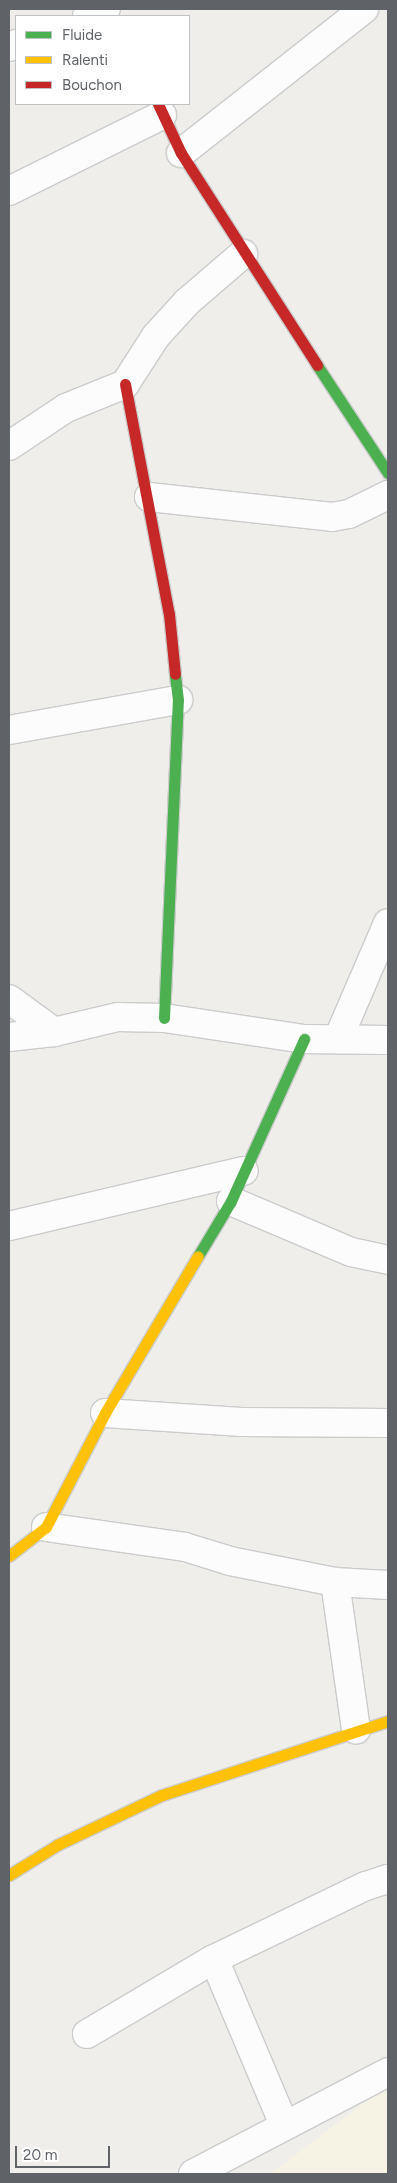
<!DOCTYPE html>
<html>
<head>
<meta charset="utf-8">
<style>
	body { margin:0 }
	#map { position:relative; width:397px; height:2183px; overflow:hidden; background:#efeeea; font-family:Figtree,sans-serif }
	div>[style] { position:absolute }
	.commercial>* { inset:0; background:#f7f3e4 }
	.roads { filter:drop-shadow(1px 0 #cbcccc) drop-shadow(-1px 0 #cbcccc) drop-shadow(0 1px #cbcccc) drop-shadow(0 -1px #cbcccc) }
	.street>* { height:28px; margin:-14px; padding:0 14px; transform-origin:14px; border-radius:14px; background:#fdfcfc }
	.fast>* { height:11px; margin:-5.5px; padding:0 5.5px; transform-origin:5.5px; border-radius:5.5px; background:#4caf50 }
	.slow>* { height:11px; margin:-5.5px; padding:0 5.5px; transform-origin:5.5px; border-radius:5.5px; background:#ffc107 }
	.jam>* { height:11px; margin:-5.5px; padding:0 5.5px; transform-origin:5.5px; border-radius:5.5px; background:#c62828 }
	span { translate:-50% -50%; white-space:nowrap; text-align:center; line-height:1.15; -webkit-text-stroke:4px #fff; paint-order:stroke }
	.frame { position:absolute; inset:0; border:10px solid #5f6368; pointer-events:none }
	.legend { position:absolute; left:15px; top:15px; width:175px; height:90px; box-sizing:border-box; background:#fff; border:1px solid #bfc1c3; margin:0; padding:6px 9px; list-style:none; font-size:15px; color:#5f6368 }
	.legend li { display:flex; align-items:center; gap:10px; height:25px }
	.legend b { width:25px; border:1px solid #bfc1c3 }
	.scale { position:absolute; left:15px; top:2146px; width:95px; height:22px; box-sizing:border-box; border:2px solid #5f6368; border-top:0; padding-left:6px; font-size:15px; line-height:18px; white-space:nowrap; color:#5f6368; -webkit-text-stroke:4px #fff; paint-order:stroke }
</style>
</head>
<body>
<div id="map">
	<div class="commercial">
		<i style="clip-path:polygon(388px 2085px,388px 2174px,270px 2174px)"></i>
	</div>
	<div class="roads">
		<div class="street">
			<i style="left:87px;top:16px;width:20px;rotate:-20deg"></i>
			<i style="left:9px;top:47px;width:8px;rotate:-23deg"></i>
			<i style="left:181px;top:153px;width:233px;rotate:-38.2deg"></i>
			<i style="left:9px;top:191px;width:171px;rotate:-26.4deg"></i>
			<i style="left:9px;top:446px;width:69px;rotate:-33.7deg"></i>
			<i style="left:66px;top:408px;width:64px;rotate:-22.1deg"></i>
			<i style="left:125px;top:384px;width:57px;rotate:-57.1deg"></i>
			<i style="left:156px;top:336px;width:46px;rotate:-47.6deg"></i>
			<i style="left:187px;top:302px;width:74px;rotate:-40.6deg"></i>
			<i style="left:149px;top:497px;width:184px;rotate:6.2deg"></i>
			<i style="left:332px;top:517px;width:17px;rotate:-10deg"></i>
			<i style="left:349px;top:514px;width:43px;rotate:-26deg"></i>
			<i style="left:9px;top:730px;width:172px;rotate:-10.1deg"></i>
			<i style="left:9px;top:999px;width:56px;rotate:36.3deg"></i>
			<i style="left:9px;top:1037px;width:45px;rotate:-6.3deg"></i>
			<i style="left:54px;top:1032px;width:66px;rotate:-13.2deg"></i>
			<i style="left:118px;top:1017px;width:46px;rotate:1.2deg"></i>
			<i style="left:164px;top:1018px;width:142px;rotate:8.5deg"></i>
			<i style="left:304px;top:1039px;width:84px;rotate:0.7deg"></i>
			<i style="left:338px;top:1039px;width:126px;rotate:-66.7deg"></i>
			<i style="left:231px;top:1201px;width:130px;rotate:23deg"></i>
			<i style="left:351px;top:1252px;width:38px;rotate:12deg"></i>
			<i style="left:9px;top:1226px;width:241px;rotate:-13.2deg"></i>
			<i style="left:105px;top:1413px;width:137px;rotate:3.8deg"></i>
			<i style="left:242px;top:1422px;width:146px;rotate:0.4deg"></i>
			<i style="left:46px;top:1527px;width:140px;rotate:8.2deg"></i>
			<i style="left:185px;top:1547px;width:47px;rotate:17.3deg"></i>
			<i style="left:230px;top:1561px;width:107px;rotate:11.3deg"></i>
			<i style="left:335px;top:1582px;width:53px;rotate:3.2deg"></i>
			<i style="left:335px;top:1582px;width:149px;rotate:81.9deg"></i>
			<i style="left:214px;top:1959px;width:180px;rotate:67.1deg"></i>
			<i style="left:87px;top:2034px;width:147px;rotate:-30.6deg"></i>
			<i style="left:214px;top:1959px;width:169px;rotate:-25.7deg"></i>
			<i style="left:366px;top:1886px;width:23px;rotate:-18deg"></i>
			<i style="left:193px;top:2174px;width:220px;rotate:-27.6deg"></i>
		</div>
		<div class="fast">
			<i style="left:317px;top:365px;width:129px;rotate:56.7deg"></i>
			<i style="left:164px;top:1018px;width:318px;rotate:-87.5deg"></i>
			<i style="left:178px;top:700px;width:26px;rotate:-97deg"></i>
			<i style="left:198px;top:1256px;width:64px;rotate:-59deg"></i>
			<i style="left:231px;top:1201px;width:178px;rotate:-65.7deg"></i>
		</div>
		<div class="slow">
			<i style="left:9px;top:1556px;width:47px;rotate:-38.1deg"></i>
			<i style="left:46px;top:1527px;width:128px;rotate:-62.6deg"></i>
			<i style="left:105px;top:1413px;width:182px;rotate:-59.4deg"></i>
			<i style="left:9px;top:1875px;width:57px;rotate:-32deg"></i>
			<i style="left:57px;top:1845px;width:116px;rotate:-25.5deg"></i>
			<i style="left:162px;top:1795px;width:238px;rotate:-18.1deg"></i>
		</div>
		<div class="jam">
			<i style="left:158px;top:104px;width:54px;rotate:64.9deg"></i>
			<i style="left:181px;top:153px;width:252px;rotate:57.3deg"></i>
			<i style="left:125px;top:384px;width:234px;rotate:79.2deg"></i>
			<i style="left:169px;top:614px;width:60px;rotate:84.3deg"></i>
		</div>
	</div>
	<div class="frame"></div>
	<ul class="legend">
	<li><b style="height:6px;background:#4caf50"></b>Fluide</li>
	<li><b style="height:6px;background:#ffc107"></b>Ralenti</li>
	<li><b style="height:6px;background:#c62828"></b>Bouchon</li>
	</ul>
	<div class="scale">20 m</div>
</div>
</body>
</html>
